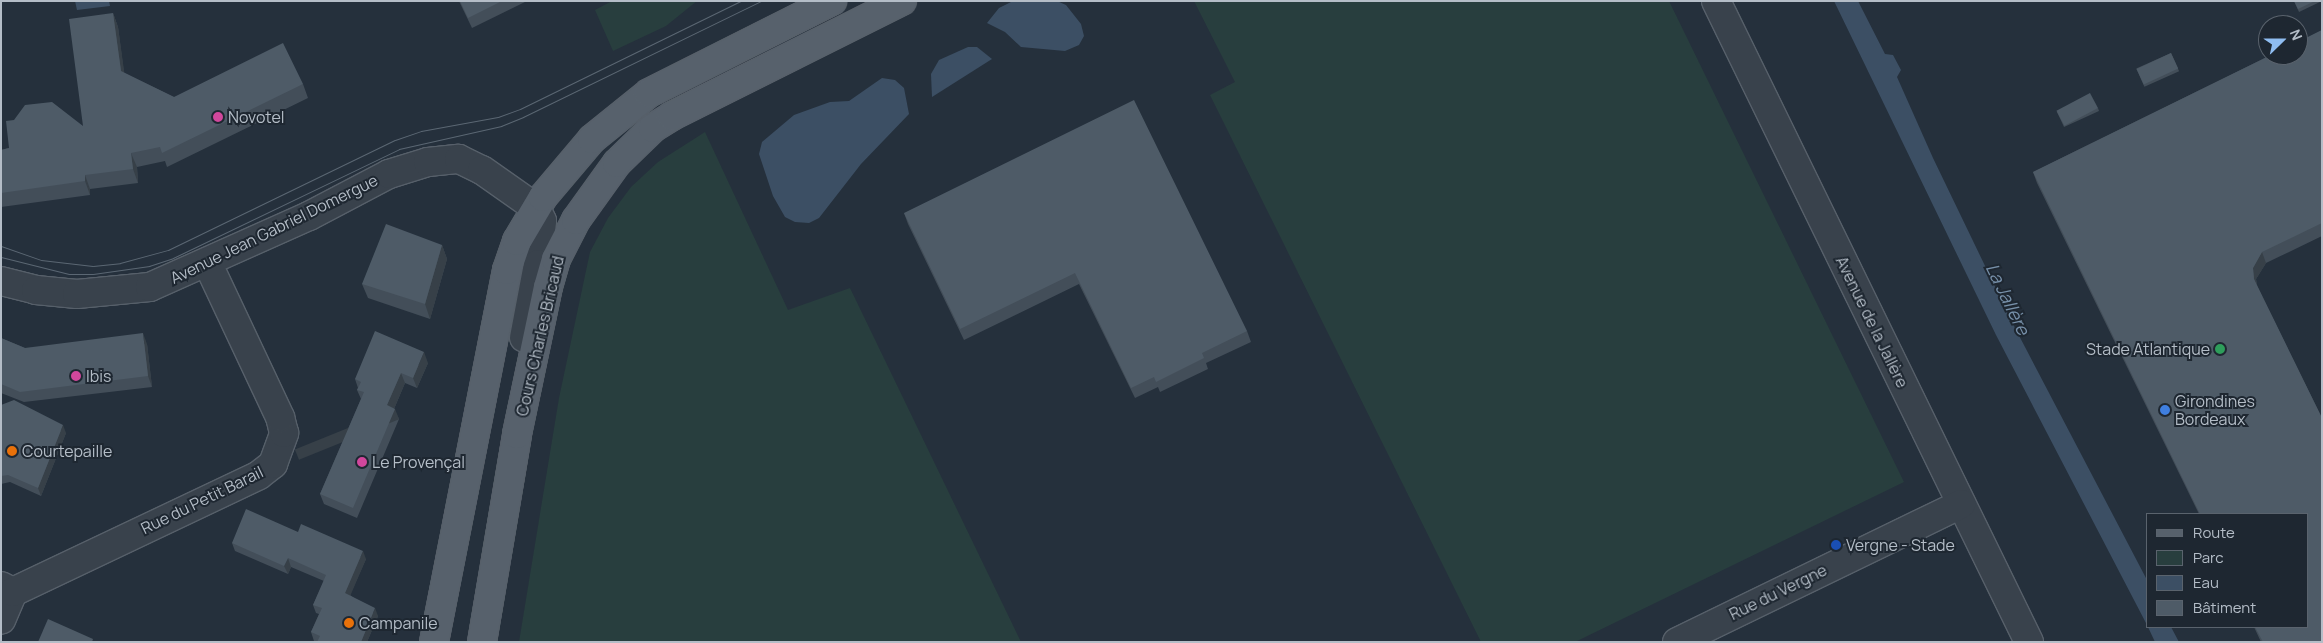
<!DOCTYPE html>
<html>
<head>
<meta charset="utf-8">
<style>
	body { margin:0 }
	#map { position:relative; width:2323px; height:643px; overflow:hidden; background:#25303c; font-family:Manrope,sans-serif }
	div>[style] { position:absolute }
	.green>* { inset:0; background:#283e3e }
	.water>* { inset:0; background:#3c4f64 }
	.roads { filter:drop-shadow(1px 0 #57606a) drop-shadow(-1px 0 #57606a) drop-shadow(0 1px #57606a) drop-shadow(0 -1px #57606a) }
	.minor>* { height:28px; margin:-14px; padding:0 14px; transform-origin:14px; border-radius:14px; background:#39424c }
	.major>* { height:28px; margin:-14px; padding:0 14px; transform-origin:14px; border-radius:14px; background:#57616c }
	.tram>* { height:1px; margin:-0.5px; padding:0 0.5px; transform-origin:0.5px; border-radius:0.5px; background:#5b6773 }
	.wall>* { inset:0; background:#434e59; transform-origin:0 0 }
	.shaded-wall>* { inset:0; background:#374048; transform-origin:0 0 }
	.building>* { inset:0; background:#4e5b67; transform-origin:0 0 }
	.dots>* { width:14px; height:14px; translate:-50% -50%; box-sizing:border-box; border:2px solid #1e2731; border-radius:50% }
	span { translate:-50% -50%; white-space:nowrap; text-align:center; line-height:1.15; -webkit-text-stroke:4px #1e2731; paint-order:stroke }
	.poi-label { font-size:16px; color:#b4bdc7 }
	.left { translate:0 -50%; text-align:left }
	.right { translate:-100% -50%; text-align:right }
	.street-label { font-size:16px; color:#b4bdc7 }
	.water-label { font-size:18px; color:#7790a9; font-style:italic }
	.frame { position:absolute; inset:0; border:2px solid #b4bdc7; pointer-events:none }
	.legend { position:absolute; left:2146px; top:513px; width:162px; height:115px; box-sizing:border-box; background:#1e2731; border:1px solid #5a636d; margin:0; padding:6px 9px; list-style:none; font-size:15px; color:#b4bdc7 }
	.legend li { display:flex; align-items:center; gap:10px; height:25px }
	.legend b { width:25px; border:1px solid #5a636d }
	.north { position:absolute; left:2258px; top:15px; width:50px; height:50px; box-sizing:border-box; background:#1e2731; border:1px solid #5a636d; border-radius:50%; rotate:68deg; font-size:14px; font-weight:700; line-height:20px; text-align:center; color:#b4bdc7 }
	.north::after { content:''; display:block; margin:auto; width:18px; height:22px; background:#8fbdf1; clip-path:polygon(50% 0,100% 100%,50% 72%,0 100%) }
</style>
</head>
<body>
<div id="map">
	<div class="green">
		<i style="clip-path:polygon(612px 1px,697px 1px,666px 26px,613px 51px,595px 10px)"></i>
		<i style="clip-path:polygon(1194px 1px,1669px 1px,1904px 482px,1575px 642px,1481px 642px,1210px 95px,1235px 82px)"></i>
		<i style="clip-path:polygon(705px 132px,788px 310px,850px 288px,1021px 642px,519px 642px,559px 398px,590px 252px,608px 218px,631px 187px,658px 162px)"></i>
	</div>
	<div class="water">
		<i style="clip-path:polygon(75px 1px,109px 1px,110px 6px,77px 10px)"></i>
		<i style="clip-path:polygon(1013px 1px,1057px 1px,1066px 5px,1081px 24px,1084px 36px,1079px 45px,1065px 51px,1021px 47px,1005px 32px,987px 23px,999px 8px)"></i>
		<i style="clip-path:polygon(1834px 1px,1858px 1px,1885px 54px,1893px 55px,1901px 70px,1897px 77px,1933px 158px,2014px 326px,2147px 580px,2147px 625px,1996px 335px)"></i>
		<i style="clip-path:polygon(968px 47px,977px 47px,992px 59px,932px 97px,931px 74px,939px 60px)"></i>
		<i style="clip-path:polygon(882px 78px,895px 80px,904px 88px,909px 114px,861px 164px,819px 218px,809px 223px,795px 222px,785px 217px,773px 196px,759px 154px,762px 142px,794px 115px,830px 102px,849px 101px)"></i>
		<i style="clip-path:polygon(2148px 627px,2171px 627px,2179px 642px,2155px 642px)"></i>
	</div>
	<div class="roads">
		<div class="minor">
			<i style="left:1716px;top:1px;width:713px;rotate:63.97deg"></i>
			<i style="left:1px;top:281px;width:36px;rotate:14deg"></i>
			<i style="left:36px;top:290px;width:41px;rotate:5.6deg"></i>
			<i style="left:77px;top:294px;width:73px;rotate:-5.5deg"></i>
			<i style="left:150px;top:287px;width:174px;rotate:-24.1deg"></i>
			<i style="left:309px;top:216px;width:90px;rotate:-27.7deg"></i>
			<i style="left:389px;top:174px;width:41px;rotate:-17.1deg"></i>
			<i style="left:428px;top:162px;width:31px;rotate:-6deg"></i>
			<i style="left:459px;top:159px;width:25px;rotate:26deg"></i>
			<i style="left:482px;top:170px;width:66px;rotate:35.1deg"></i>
			<i style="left:536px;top:208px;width:14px;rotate:65deg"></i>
			<i style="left:542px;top:221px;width:43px;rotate:95.3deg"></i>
			<i style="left:538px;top:264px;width:75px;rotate:100.7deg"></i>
			<i style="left:1px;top:586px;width:13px;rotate:27deg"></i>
			<i style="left:13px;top:592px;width:30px;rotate:113deg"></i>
			<i style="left:13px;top:592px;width:272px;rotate:-25.4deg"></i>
			<i style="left:259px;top:475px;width:18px;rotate:-38deg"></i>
			<i style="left:273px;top:464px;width:33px;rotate:-70deg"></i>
			<i style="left:284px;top:433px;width:16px;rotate:-104deg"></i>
			<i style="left:280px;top:417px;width:171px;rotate:-115.2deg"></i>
			<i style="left:1677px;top:642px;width:316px;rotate:-25.9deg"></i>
		</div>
		<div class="major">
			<i style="left:434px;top:642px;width:379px;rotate:-78.9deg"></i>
			<i style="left:507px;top:270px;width:31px;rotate:-71deg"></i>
			<i style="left:517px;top:241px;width:51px;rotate:-59.4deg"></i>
			<i style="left:543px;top:197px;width:76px;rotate:-49.8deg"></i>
			<i style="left:592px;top:139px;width:73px;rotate:-38.9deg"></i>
			<i style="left:649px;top:93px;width:205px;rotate:-26.7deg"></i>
			<i style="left:482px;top:642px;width:211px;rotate:-80.4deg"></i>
			<i style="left:517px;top:434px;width:150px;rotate:-78.1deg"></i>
			<i style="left:548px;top:287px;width:29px;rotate:-74deg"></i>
			<i style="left:556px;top:259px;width:44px;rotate:-62.9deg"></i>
			<i style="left:576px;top:220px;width:70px;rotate:-54.3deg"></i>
			<i style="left:617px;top:163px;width:50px;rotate:-44.2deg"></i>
			<i style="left:653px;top:128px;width:22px;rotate:-32deg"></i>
			<i style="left:672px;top:116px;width:257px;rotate:-26.6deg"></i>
		</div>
	</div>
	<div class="tram">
		<i style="left:1px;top:246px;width:42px;rotate:19.3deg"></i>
		<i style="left:41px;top:260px;width:52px;rotate:6.6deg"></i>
		<i style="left:93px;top:266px;width:27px;rotate:-6deg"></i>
		<i style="left:120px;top:263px;width:50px;rotate:-15.2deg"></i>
		<i style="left:168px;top:250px;width:252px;rotate:-25.9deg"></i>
		<i style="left:395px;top:140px;width:28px;rotate:-19deg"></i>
		<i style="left:421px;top:131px;width:78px;rotate:-10.3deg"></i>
		<i style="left:498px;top:117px;width:23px;rotate:-20deg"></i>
		<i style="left:520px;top:109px;width:245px;rotate:-26.1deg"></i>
		<i style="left:1px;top:257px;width:70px;rotate:14deg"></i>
		<i style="left:69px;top:274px;width:24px"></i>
		<i style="left:93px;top:274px;width:57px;rotate:-8.1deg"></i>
		<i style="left:149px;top:266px;width:25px;rotate:-18deg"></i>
		<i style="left:173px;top:258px;width:251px;rotate:-25.7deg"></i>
		<i style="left:399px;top:149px;width:105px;rotate:-12.7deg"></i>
		<i style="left:501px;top:126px;width:24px;rotate:-22deg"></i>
		<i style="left:523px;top:117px;width:265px;rotate:-26deg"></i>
	</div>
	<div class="wall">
		<i style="clip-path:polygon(459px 1px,527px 1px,472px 28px)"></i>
		<i style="clip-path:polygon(2294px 1px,2322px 1px,2299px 12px)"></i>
		<i style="clip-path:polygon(113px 13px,118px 27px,124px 73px,174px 97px,303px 84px,308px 98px,167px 167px,165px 161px,137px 167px,138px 183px,90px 189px,90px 195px,1px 207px,1px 150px,9px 148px,83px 126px)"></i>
		<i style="clip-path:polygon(2322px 30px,2322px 236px,2266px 263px,2256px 279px,2257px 286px,2322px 418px,2322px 642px,2261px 642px,2254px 627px,2307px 627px,2307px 514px,2199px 514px,2037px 183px,2033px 172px,2271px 55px,2298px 55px,2298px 42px)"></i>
		<i style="left:2171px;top:53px;width:20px;height:38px;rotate:66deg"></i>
		<i style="clip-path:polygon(2098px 108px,2099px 111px,2064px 127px,2057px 112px)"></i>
		<i style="clip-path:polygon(904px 213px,1247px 331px,1251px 342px,1206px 363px,1208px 369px,1160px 392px,1158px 387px,1135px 398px,1079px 284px,964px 340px,908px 224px)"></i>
		<i style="clip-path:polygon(442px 245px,447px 259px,430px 319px,368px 298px,362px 284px)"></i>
		<i style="clip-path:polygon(1px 338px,25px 348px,147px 344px,152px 387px,24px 402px,1px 393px)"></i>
		<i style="clip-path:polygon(428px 363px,417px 388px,405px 383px,394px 409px,399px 419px,357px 518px,324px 504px,320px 494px,361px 399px,357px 390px,358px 388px,355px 379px)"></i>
		<i style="clip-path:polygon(1px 405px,66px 433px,41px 496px,10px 482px,1px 484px)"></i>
		<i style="clip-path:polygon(298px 532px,366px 559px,350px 595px,378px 616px,367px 642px,317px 642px,314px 641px,311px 632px,319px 614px,316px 613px,313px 605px,324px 581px,291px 567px,288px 574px,235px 551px,232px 543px)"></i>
	</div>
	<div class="shaded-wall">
		<i style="clip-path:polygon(113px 13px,118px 27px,126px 85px,121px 71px)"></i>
		<i style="clip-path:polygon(131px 153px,137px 167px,138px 183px,133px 169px)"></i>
		<i style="clip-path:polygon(85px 175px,90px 189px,90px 195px,85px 181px)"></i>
		<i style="clip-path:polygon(442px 245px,447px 259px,430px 319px,425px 304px)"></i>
		<i style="clip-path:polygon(2262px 252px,2266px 263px,2256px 279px,2258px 290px,2254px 279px,2253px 268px)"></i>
		<i style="clip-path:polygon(143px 333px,147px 344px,152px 387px,148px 376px)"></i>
		<i style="clip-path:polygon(424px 352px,428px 363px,417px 388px,413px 378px)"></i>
		<i style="clip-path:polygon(401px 373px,405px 383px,391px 416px,387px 405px)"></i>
		<i style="left:395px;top:409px;width:11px;height:108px;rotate:68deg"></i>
		<i style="clip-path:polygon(63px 425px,66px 433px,41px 496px,38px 488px)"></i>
		<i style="clip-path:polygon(363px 551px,366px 559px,348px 601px,345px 593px)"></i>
		<i style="clip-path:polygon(288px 558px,291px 567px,288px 574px,284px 566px)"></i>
		<i style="clip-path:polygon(375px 608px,378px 616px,367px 642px,361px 642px)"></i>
	</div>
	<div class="building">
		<i style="clip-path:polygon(460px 1px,502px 1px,468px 18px)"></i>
		<i style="clip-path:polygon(2294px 1px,2315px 1px,2298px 9px)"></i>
		<i style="clip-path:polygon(113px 13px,121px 71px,174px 97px,283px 43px,303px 84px,162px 153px,160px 147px,131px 153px,133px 169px,85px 175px,85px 181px,1px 193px,1px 150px,9px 148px,6px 121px,14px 120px,25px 105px,52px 102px,83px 126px,69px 19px)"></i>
		<i style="clip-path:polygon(2322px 30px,2322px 223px,2262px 252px,2253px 268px,2254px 279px,2322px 418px,2322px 642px,2263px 642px,2255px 627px,2307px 627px,2307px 514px,2200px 514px,2033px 172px,2271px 55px,2298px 55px,2298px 42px)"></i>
		<i style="left:2171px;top:53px;width:17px;height:38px;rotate:65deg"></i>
		<i style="left:2090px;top:93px;width:17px;height:38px;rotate:62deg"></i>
		<i style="clip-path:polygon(1134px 100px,1247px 331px,1202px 353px,1204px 358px,1156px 382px,1154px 377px,1131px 388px,1075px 273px,960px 329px,904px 213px)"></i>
		<i style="clip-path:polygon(386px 224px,442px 245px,425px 304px,362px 284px)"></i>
		<i style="clip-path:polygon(375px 331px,424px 352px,413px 378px,401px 373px,387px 405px,395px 409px,353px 508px,320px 494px,364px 392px,357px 390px,361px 382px,355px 379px)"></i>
		<i style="clip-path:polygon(143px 333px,148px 376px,20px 392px,1px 384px,1px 338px,25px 348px)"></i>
		<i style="clip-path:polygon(14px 400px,63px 425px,38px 488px,8px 475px,1px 476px,1px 405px)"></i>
		<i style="clip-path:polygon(246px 509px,298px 532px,301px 524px,363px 551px,345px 593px,375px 608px,361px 642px,317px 642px,320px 636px,311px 632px,322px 608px,313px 605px,326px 575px,288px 558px,284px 566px,232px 543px)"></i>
		<i style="clip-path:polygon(48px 619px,93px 639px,92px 642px,38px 642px)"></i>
	</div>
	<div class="dots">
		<i style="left:218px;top:117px;background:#d1479c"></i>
		<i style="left:2220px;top:349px;background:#2e9e5b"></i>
		<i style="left:76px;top:376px;background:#d1479c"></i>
		<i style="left:2165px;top:410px;background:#3f7fe0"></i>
		<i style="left:12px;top:451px;background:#e8710a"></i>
		<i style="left:362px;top:462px;background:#d1479c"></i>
		<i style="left:1836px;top:545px;background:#1a4fb4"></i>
		<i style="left:349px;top:623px;background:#e8710a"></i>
	</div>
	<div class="poi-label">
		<span class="left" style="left:228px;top:117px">Novotel</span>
		<span class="right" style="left:2210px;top:349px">Stade Atlantique</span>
		<span class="left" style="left:86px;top:376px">Ibis</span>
		<span class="left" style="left:2175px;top:410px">Girondines<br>Bordeaux</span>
		<span class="left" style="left:22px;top:451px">Courtepaille</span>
		<span class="left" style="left:372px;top:462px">Le Provençal</span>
		<span class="left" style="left:1846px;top:545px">Vergne - Stade</span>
		<span class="left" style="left:359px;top:623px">Campanile</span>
	</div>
	<div class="street-label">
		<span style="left:274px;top:229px;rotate:-26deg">Avenue Jean Gabriel Domergue</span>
		<span style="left:1872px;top:322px;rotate:64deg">Avenue de la Jallère</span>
		<span style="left:540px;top:336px;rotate:-77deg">Cours Charles Bricaud</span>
		<span style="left:202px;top:500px;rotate:-26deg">Rue du Petit Barail</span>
		<span style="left:1778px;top:592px;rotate:-26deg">Rue du Vergne</span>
	</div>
	<div class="water-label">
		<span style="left:2008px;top:299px;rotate:64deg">La Jallère</span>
	</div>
	<div class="frame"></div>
	<ul class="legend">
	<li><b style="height:6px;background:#57616c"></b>Route</li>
	<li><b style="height:14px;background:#283e3e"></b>Parc</li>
	<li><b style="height:14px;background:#3c4f64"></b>Eau</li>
	<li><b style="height:14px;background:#4e5b67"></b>Bâtiment</li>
	</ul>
	<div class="north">N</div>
</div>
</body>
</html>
